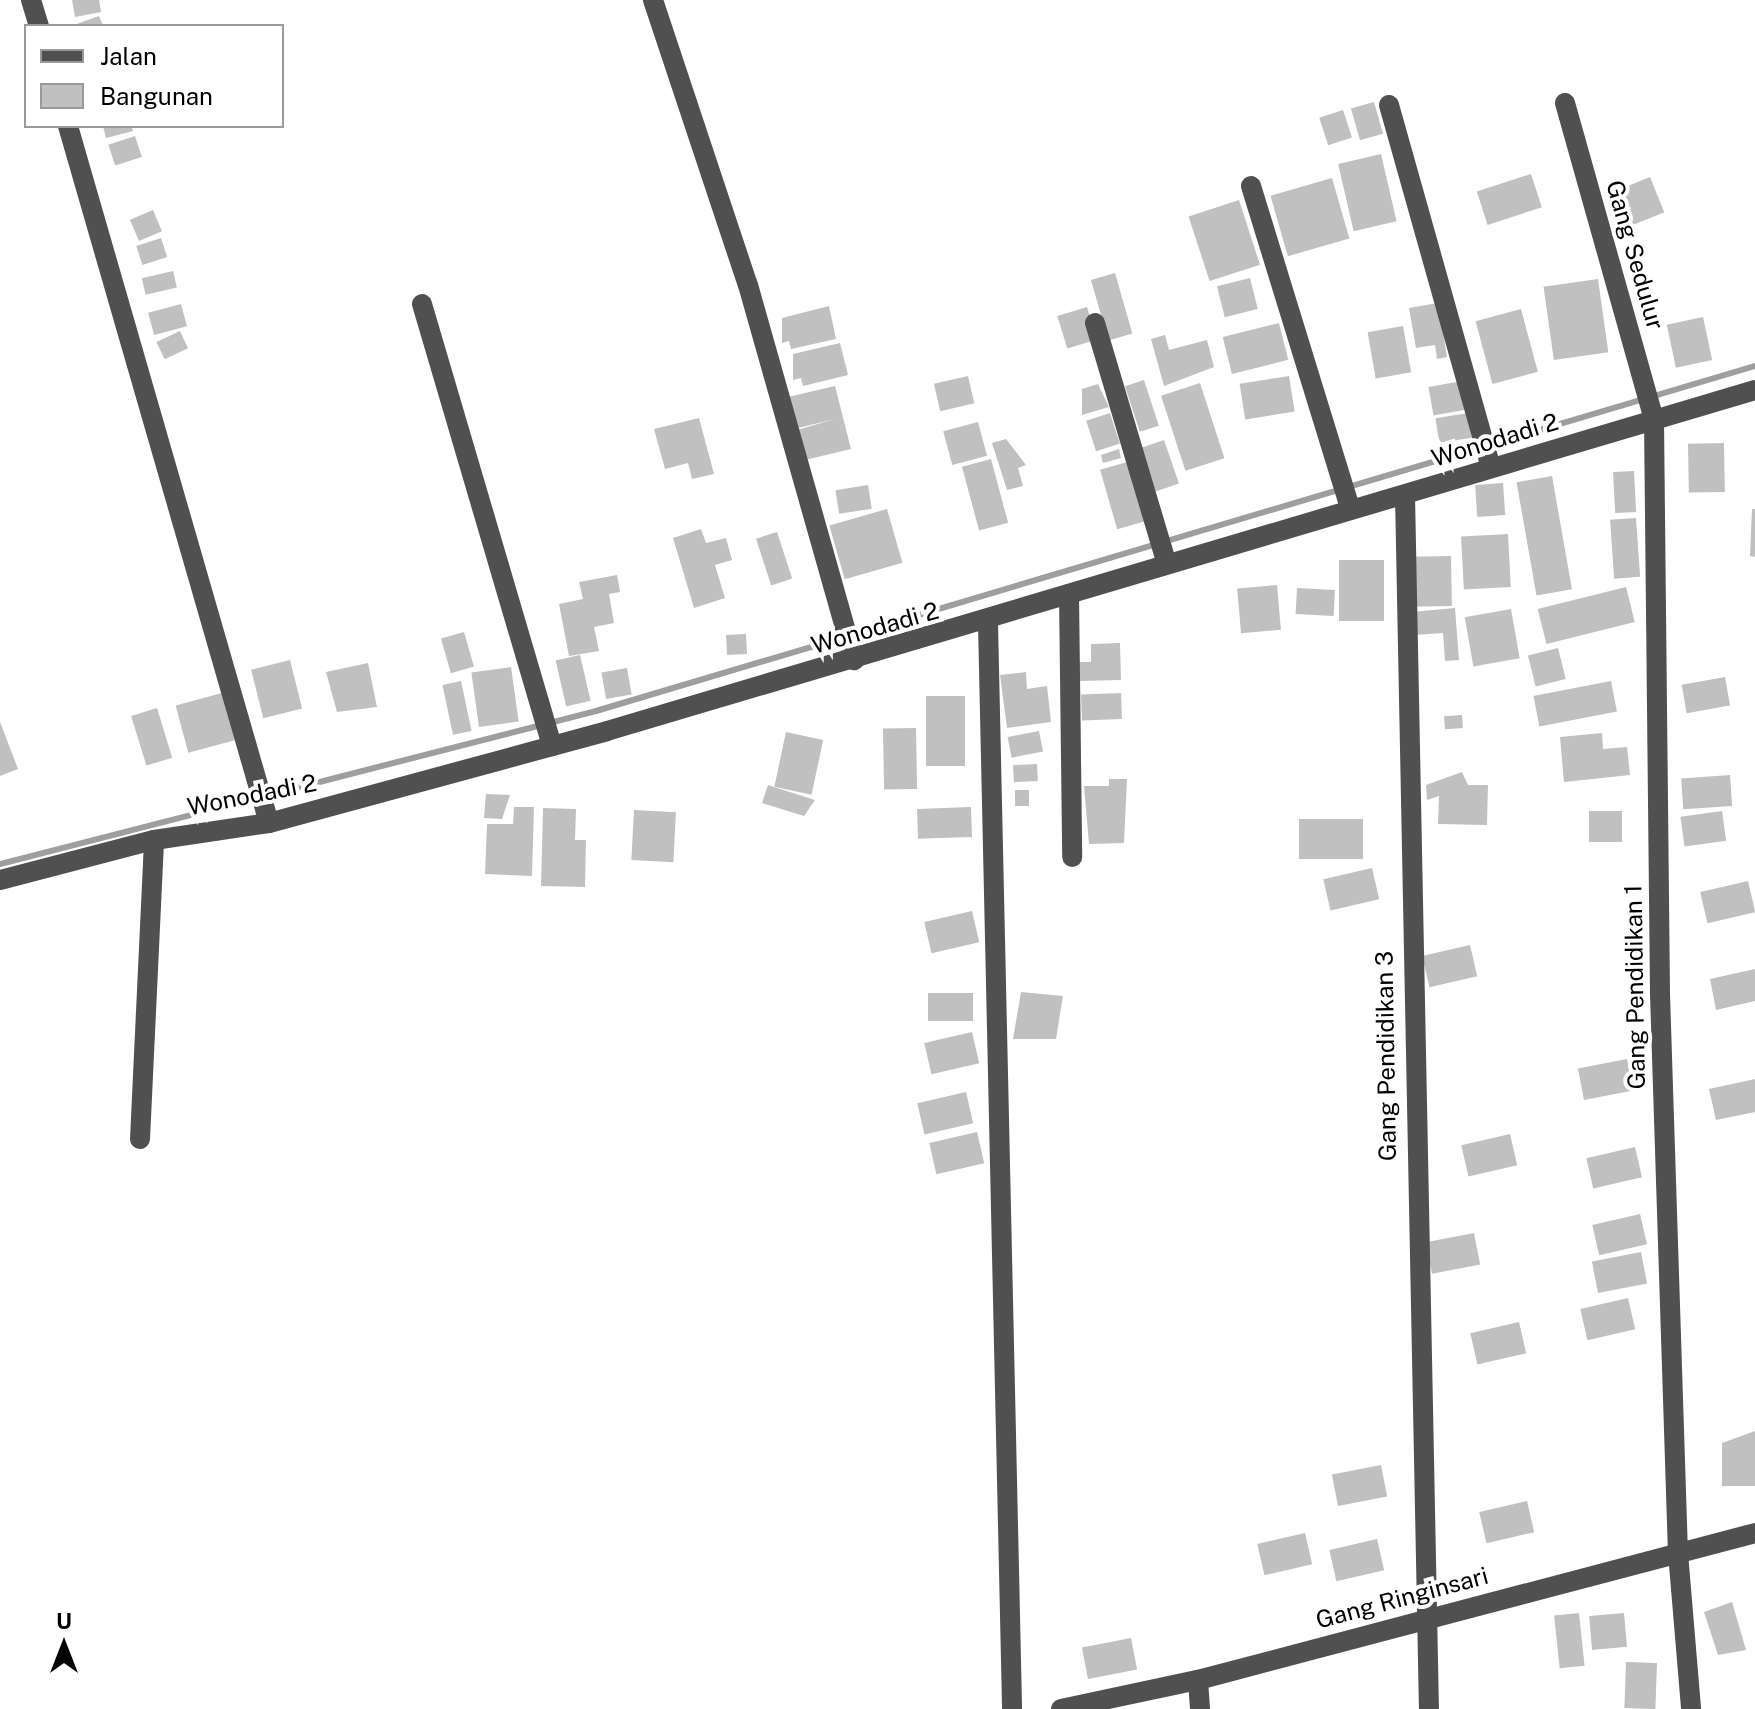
<!DOCTYPE html>
<html>
<head>
<meta charset="utf-8">
<style>
	body { margin:0 }
	#map { position:relative; width:1755px; height:1709px; overflow:hidden; background:#fff; font-family:"Public Sans",sans-serif }
	div>[style] { position:absolute }
	.stream>* { height:6px; margin:-3px; padding:0 3px; transform-origin:3px; border-radius:3px; background:#9e9e9e }
	.building>* { inset:0; background:#c0c0c0; transform-origin:0 0 }
	.minor>* { height:20px; margin:-10px; padding:0 10px; transform-origin:10px; border-radius:10px; background:#505050 }
	span { translate:-50% -50%; white-space:nowrap; text-align:center; line-height:1.15; -webkit-text-stroke:8px #fff; paint-order:stroke }
	.street-label { font-size:24px; color:#000 }
	.legend { position:absolute; left:24px; top:24px; width:260px; height:104px; box-sizing:border-box; background:#fff; border:2px solid #999; margin:0; padding:10px 14px; list-style:none; font-size:24px; color:#000 }
	.legend li { display:flex; align-items:center; gap:16px; height:40px }
	.legend b { width:40px; border:2px solid #999 }
	.north { position:absolute; left:24px; top:1605px; width:80px; height:80px; -webkit-text-stroke:6px #fff; paint-order:stroke; rotate:0deg; font-size:22px; font-weight:700; line-height:32px; text-align:center; color:#000 }
	.north::after { content:''; display:block; margin:auto; width:28px; height:36px; background:#000; clip-path:polygon(50% 0,100% 100%,50% 72%,0 100%) }
</style>
</head>
<body>
<div id="map">
	<div class="stream">
		<i style="left:0;top:864px;width:615px;rotate:-14.4deg"></i>
		<i style="left:596px;top:711px;width:1209px;rotate:-16.58deg"></i>
	</div>
	<div class="building">
		<i style="clip-path:polygon(72px 0,99px 0,101px 12px,75px 17px)"></i>
		<i style="clip-path:polygon(99px 16px,103px 26px,71px 26px)"></i>
		<i style="left:1374px;top:102px;width:33px;height:24px;rotate:74deg"></i>
		<i style="left:1343px;top:110px;width:29px;height:25px;rotate:72deg"></i>
		<i style="clip-path:polygon(103px 126px,131px 126px,133px 131px,106px 138px)"></i>
		<i style="left:135px;top:136px;width:22px;height:28px;rotate:72deg"></i>
		<i style="left:1381px;top:154px;width:69px;height:44px;rotate:77deg"></i>
		<i style="left:1531px;top:174px;width:35px;height:57px;rotate:72deg"></i>
		<i style="left:1650px;top:177px;width:38px;height:46px;rotate:68deg"></i>
		<i style="left:1332px;top:178px;width:63px;height:64px;rotate:74deg"></i>
		<i style="left:1239px;top:200px;width:68px;height:53px;rotate:72deg"></i>
		<i style="left:153px;top:210px;width:23px;height:25px;rotate:67deg"></i>
		<i style="left:161px;top:238px;width:20px;height:26px;rotate:72deg"></i>
		<i style="left:173px;top:271px;width:17px;height:32px;rotate:77deg"></i>
		<i style="left:1115px;top:273px;width:63px;height:25px;rotate:74deg"></i>
		<i style="left:1250px;top:278px;width:32px;height:34px;rotate:76deg"></i>
		<i style="left:1598px;top:279px;width:74px;height:55px;rotate:82deg"></i>
		<i style="clip-path:polygon(1438px 303px,1447px 357px,1437px 359px,1435px 345px,1416px 348px,1409px 308px)"></i>
		<i style="left:181px;top:304px;width:23px;height:34px;rotate:75deg"></i>
		<i style="clip-path:polygon(829px 306px,836px 339px,791px 349px,789px 341px,782px 343px,782px 318px)"></i>
		<i style="left:1087px;top:307px;width:34px;height:31px;rotate:73deg"></i>
		<i style="left:1521px;top:309px;width:65px;height:47px;rotate:75deg"></i>
		<i style="left:1703px;top:317px;width:44px;height:37px;rotate:78deg"></i>
		<i style="left:1279px;top:323px;width:38px;height:58px;rotate:76deg"></i>
		<i style="left:1403px;top:326px;width:47px;height:36px;rotate:80deg"></i>
		<i style="left:180px;top:331px;width:19px;height:26px;rotate:65deg"></i>
		<i style="clip-path:polygon(1165px 335px,1169px 350px,1207px 340px,1214px 367px,1164px 386px,1151px 339px)"></i>
		<i style="clip-path:polygon(840px 343px,848px 375px,803px 386px,801px 378px,793px 380px,793px 354px)"></i>
		<i style="left:968px;top:376px;width:28px;height:35px;rotate:77deg"></i>
		<i style="left:1289px;top:376px;width:36px;height:50px;rotate:81deg"></i>
		<i style="left:1144px;top:380px;width:48px;height:20px;rotate:72deg"></i>
		<i style="left:1462px;top:381px;width:29px;height:34px;rotate:80deg"></i>
		<i style="left:1200px;top:383px;width:79px;height:41px;rotate:72deg"></i>
		<i style="clip-path:polygon(1098px 384px,1109px 407px,1082px 415px,1082px 389px)"></i>
		<i style="clip-path:polygon(835px 386px,851px 449px,805px 460px,797px 430px,835px 419px,798px 428px,788px 397px)"></i>
		<i style="left:1110px;top:413px;width:32px;height:25px;rotate:72deg"></i>
		<i style="left:1468px;top:413px;width:25px;height:33px;rotate:81deg"></i>
		<i style="clip-path:polygon(699px 418px,714px 474px,692px 479px,688px 463px,665px 469px,654px 429px)"></i>
		<i style="left:978px;top:422px;width:35px;height:36px;rotate:75deg"></i>
		<i style="clip-path:polygon(1006px 439px,1026px 465px,1018px 468px,1023px 486px,1007px 490px,992px 443px)"></i>
		<i style="left:1164px;top:440px;width:46px;height:28px;rotate:71deg"></i>
		<i style="left:1724px;top:443px;width:49px;height:36px;rotate:89deg"></i>
		<i style="clip-path:polygon(1119px 449px,1121px 458px,1103px 463px,1101px 455px)"></i>
		<i style="left:991px;top:459px;width:66px;height:30px;rotate:75deg"></i>
		<i style="left:1127px;top:462px;width:62px;height:28px;rotate:74deg"></i>
		<i style="left:1634px;top:471px;width:41px;height:21px;rotate:87deg"></i>
		<i style="left:1552px;top:476px;width:115px;height:36px;rotate:80deg"></i>
		<i style="left:1503px;top:483px;width:32px;height:28px;rotate:86deg"></i>
		<i style="left:868px;top:485px;width:24px;height:33px;rotate:81deg"></i>
		<i style="left:887px;top:509px;width:56px;height:60px;rotate:74deg"></i>
		<i style="clip-path:polygon(1752px 509px,1755px 509px,1755px 557px,1750px 556px)"></i>
		<i style="left:1636px;top:518px;width:59px;height:26px;rotate:86deg"></i>
		<i style="clip-path:polygon(701px 529px,706px 543px,726px 538px,732px 560px,715px 565px,725px 598px,694px 608px,673px 538px)"></i>
		<i style="left:777px;top:532px;width:49px;height:22px;rotate:72deg"></i>
		<i style="left:1508px;top:534px;width:53px;height:47px;rotate:87deg"></i>
		<i style="left:1451px;top:556px;width:50px;height:42px;rotate:89deg"></i>
		<i style="left:1339px;top:560px;width:45px;height:61px"></i>
		<i style="clip-path:polygon(617px 575px,620px 592px,609px 594px,614px 623px,594px 627px,599px 651px,569px 656px,559px 604px,583px 599px,579px 582px)"></i>
		<i style="left:1277px;top:585px;width:45px;height:40px;rotate:85deg"></i>
		<i style="left:1626px;top:587px;width:36px;height:91px;rotate:76deg"></i>
		<i style="left:1297px;top:588px;width:38px;height:26px;rotate:3deg"></i>
		<i style="clip-path:polygon(1455px 608px,1459px 660px,1445px 661px,1443px 633px,1413px 635px,1411px 612px)"></i>
		<i style="left:1511px;top:609px;width:50px;height:47px;rotate:80deg"></i>
		<i style="left:464px;top:632px;width:36px;height:24px;rotate:74deg"></i>
		<i style="left:746px;top:634px;width:20px;height:20px;rotate:87deg"></i>
		<i style="clip-path:polygon(1120px 643px,1121px 680px,1079px 681px,1079px 662px,1091px 662px,1091px 644px)"></i>
		<i style="left:1558px;top:648px;width:32px;height:31px;rotate:76deg"></i>
		<i style="left:580px;top:655px;width:47px;height:25px;rotate:77deg"></i>
		<i style="left:290px;top:660px;width:50px;height:40px;rotate:76deg"></i>
		<i style="clip-path:polygon(368px 663px,377px 707px,337px 712px,326px 672px)"></i>
		<i style="left:511px;top:667px;width:55px;height:40px;rotate:82deg"></i>
		<i style="left:627px;top:668px;width:27px;height:26px;rotate:80deg"></i>
		<i style="clip-path:polygon(1026px 672px,1027px 689px,1047px 686px,1051px 722px,1007px 728px,1000px 675px)"></i>
		<i style="left:1725px;top:677px;width:29px;height:44px;rotate:80deg"></i>
		<i style="left:461px;top:681px;width:51px;height:19px;rotate:78deg"></i>
		<i style="left:1611px;top:681px;width:31px;height:79px;rotate:79deg"></i>
		<i style="left:222px;top:693px;width:49px;height:48px;rotate:75deg"></i>
		<i style="left:1121px;top:693px;width:26px;height:40px;rotate:88deg"></i>
		<i style="left:926px;top:696px;width:39px;height:70px"></i>
		<i style="left:157px;top:708px;width:52px;height:27px;rotate:73deg"></i>
		<i style="left:1462px;top:715px;width:13px;height:18px;rotate:86deg"></i>
		<i style="clip-path:polygon(0 722px,18px 769px,0 776px)"></i>
		<i style="left:916px;top:728px;width:61px;height:33px;rotate:89deg"></i>
		<i style="left:1039px;top:731px;width:21px;height:32px;rotate:79deg"></i>
		<i style="left:786px;top:732px;width:38px;height:56px;rotate:12deg"></i>
		<i style="clip-path:polygon(1602px 733px,1603px 749px,1627px 747px,1630px 775px,1564px 782px,1560px 737px)"></i>
		<i style="left:1037px;top:764px;width:17px;height:24px;rotate:87deg"></i>
		<i style="clip-path:polygon(1462px 772px,1468px 785px,1488px 785px,1487px 825px,1438px 824px,1439px 796px,1427px 800px,1426px 785px)"></i>
		<i style="left:1730px;top:775px;width:31px;height:49px;rotate:86deg"></i>
		<i style="clip-path:polygon(1109px 779px,1127px 779px,1124px 843px,1089px 844px,1084px 786px,1109px 786px)"></i>
		<i style="clip-path:polygon(768px 785px,774px 787px,815px 800px,804px 816px,762px 803px)"></i>
		<i style="left:1015px;top:790px;width:14px;height:16px"></i>
		<i style="clip-path:polygon(486px 794px,510px 795px,502px 819px,484px 818px)"></i>
		<i style="clip-path:polygon(514px 807px,534px 807px,532px 876px,485px 874px,487px 824px,513px 824px)"></i>
		<i style="left:971px;top:807px;width:30px;height:54px;rotate:88deg"></i>
		<i style="clip-path:polygon(543px 808px,576px 809px,575px 840px,586px 840px,585px 887px,541px 886px)"></i>
		<i style="left:634px;top:810px;width:42px;height:50px;rotate:3deg"></i>
		<i style="left:1589px;top:811px;width:33px;height:31px"></i>
		<i style="left:1722px;top:811px;width:30px;height:42px;rotate:82deg"></i>
		<i style="left:1299px;top:819px;width:64px;height:40px"></i>
		<i style="left:1372px;top:868px;width:32px;height:50px;rotate:77deg"></i>
		<i style="left:1748px;top:881px;width:32px;height:49px;rotate:77deg"></i>
		<i style="left:972px;top:911px;width:32px;height:49px;rotate:77deg"></i>
		<i style="left:1470px;top:945px;width:32px;height:49px;rotate:77deg"></i>
		<i style="clip-path:polygon(1755px 969px,1755px 1001px,1716px 1010px,1710px 979px)"></i>
		<i style="clip-path:polygon(1021px 992px,1063px 996px,1056px 1039px,1013px 1039px)"></i>
		<i style="left:973px;top:993px;width:28px;height:45px;rotate:90deg"></i>
		<i style="left:972px;top:1032px;width:32px;height:49px;rotate:77deg"></i>
		<i style="left:1627px;top:1059px;width:32px;height:50px;rotate:79deg"></i>
		<i style="clip-path:polygon(1755px 1079px,1755px 1112px,1716px 1120px,1709px 1089px)"></i>
		<i style="left:966px;top:1092px;width:32px;height:50px;rotate:77deg"></i>
		<i style="left:977px;top:1132px;width:32px;height:49px;rotate:77deg"></i>
		<i style="left:1510px;top:1134px;width:32px;height:50px;rotate:77deg"></i>
		<i style="left:1635px;top:1147px;width:31px;height:50px;rotate:77deg"></i>
		<i style="left:1640px;top:1214px;width:31px;height:49px;rotate:77deg"></i>
		<i style="left:1474px;top:1233px;width:32px;height:49px;rotate:79deg"></i>
		<i style="left:1641px;top:1252px;width:32px;height:50px;rotate:79deg"></i>
		<i style="left:1628px;top:1298px;width:32px;height:49px;rotate:77deg"></i>
		<i style="left:1519px;top:1322px;width:32px;height:50px;rotate:77deg"></i>
		<i style="clip-path:polygon(1755px 1431px,1755px 1486px,1722px 1486px,1722px 1443px)"></i>
		<i style="left:1381px;top:1465px;width:32px;height:50px;rotate:79deg"></i>
		<i style="left:1527px;top:1501px;width:32px;height:49px;rotate:77deg"></i>
		<i style="left:1305px;top:1533px;width:32px;height:49px;rotate:77deg"></i>
		<i style="left:1377px;top:1539px;width:32px;height:49px;rotate:77deg"></i>
		<i style="clip-path:polygon(1732px 1602px,1746px 1650px,1718px 1655px,1704px 1612px)"></i>
		<i style="left:1579px;top:1613px;width:53px;height:25px;rotate:84deg"></i>
		<i style="left:1624px;top:1613px;width:34px;height:35px;rotate:85deg"></i>
		<i style="left:1131px;top:1638px;width:32px;height:50px;rotate:79deg"></i>
		<i style="left:1626px;top:1662px;width:31px;height:46px;rotate:2deg"></i>
	</div>
	<div class="minor">
		<i style="left:31px;top:0;width:27px;rotate:73deg"></i>
		<i style="left:653px;top:0;width:300px;rotate:71.6deg"></i>
		<i style="left:748px;top:285px;width:390px;rotate:74.2deg"></i>
		<i style="left:1565px;top:103px;width:329px;rotate:74.3deg"></i>
		<i style="left:1654px;top:420px;width:574px;rotate:89.4deg"></i>
		<i style="left:1660px;top:994px;width:559px;rotate:88.16deg"></i>
		<i style="left:1678px;top:1553px;width:157px;rotate:85.2deg"></i>
		<i style="left:1389px;top:105px;width:376px;rotate:74.3deg"></i>
		<i style="left:68px;top:126px;width:725px;rotate:73.91deg"></i>
		<i style="left:1251px;top:186px;width:336px;rotate:72.9deg"></i>
		<i style="left:422px;top:304px;width:461px;rotate:73.6deg"></i>
		<i style="left:1095px;top:323px;width:252px;rotate:73.4deg"></i>
		<i style="left:1405px;top:495px;width:1214px;rotate:88.87deg"></i>
		<i style="left:1069px;top:594px;width:263px;rotate:89.3deg"></i>
		<i style="left:988px;top:623px;width:1086px;rotate:88.73deg"></i>
		<i style="left:0;top:880px;width:159px;rotate:-14.6deg"></i>
		<i style="left:154px;top:840px;width:116px;rotate:-8.4deg"></i>
		<i style="left:269px;top:823px;width:350px;rotate:-15.2deg"></i>
		<i style="left:607px;top:731px;width:1198px;rotate:-16.54deg"></i>
		<i style="left:140px;top:1139px;width:299px;rotate:-87.3deg"></i>
		<i style="left:1198px;top:1680px;width:29px;rotate:86deg"></i>
		<i style="left:1061px;top:1709px;width:140px;rotate:-12deg"></i>
		<i style="left:1198px;top:1680px;width:576px;rotate:-14.78deg"></i>
	</div>
	<div class="street-label">
		<span style="left:1635px;top:255px;rotate:74deg">Gang Sedulur</span>
		<span style="left:1495px;top:440px;rotate:-17deg">Wonodadi 2</span>
		<span style="left:875px;top:628px;rotate:-16deg">Wonodadi 2</span>
		<span style="left:252px;top:795px;rotate:-11deg">Wonodadi 2</span>
		<span style="left:1635px;top:987px;rotate:-91deg">Gang Pendidikan 1</span>
		<span style="left:1386px;top:1056px;rotate:-91deg">Gang Pendidikan 3</span>
		<span style="left:1402px;top:1598px;rotate:-15deg">Gang Ringinsari</span>
	</div>
	<ul class="legend">
	<li><b style="height:10px;background:#505050"></b>Jalan</li>
	<li><b style="height:22px;background:#c0c0c0"></b>Bangunan</li>
	</ul>
	<div class="north">U</div>
</div>
</body>
</html>
